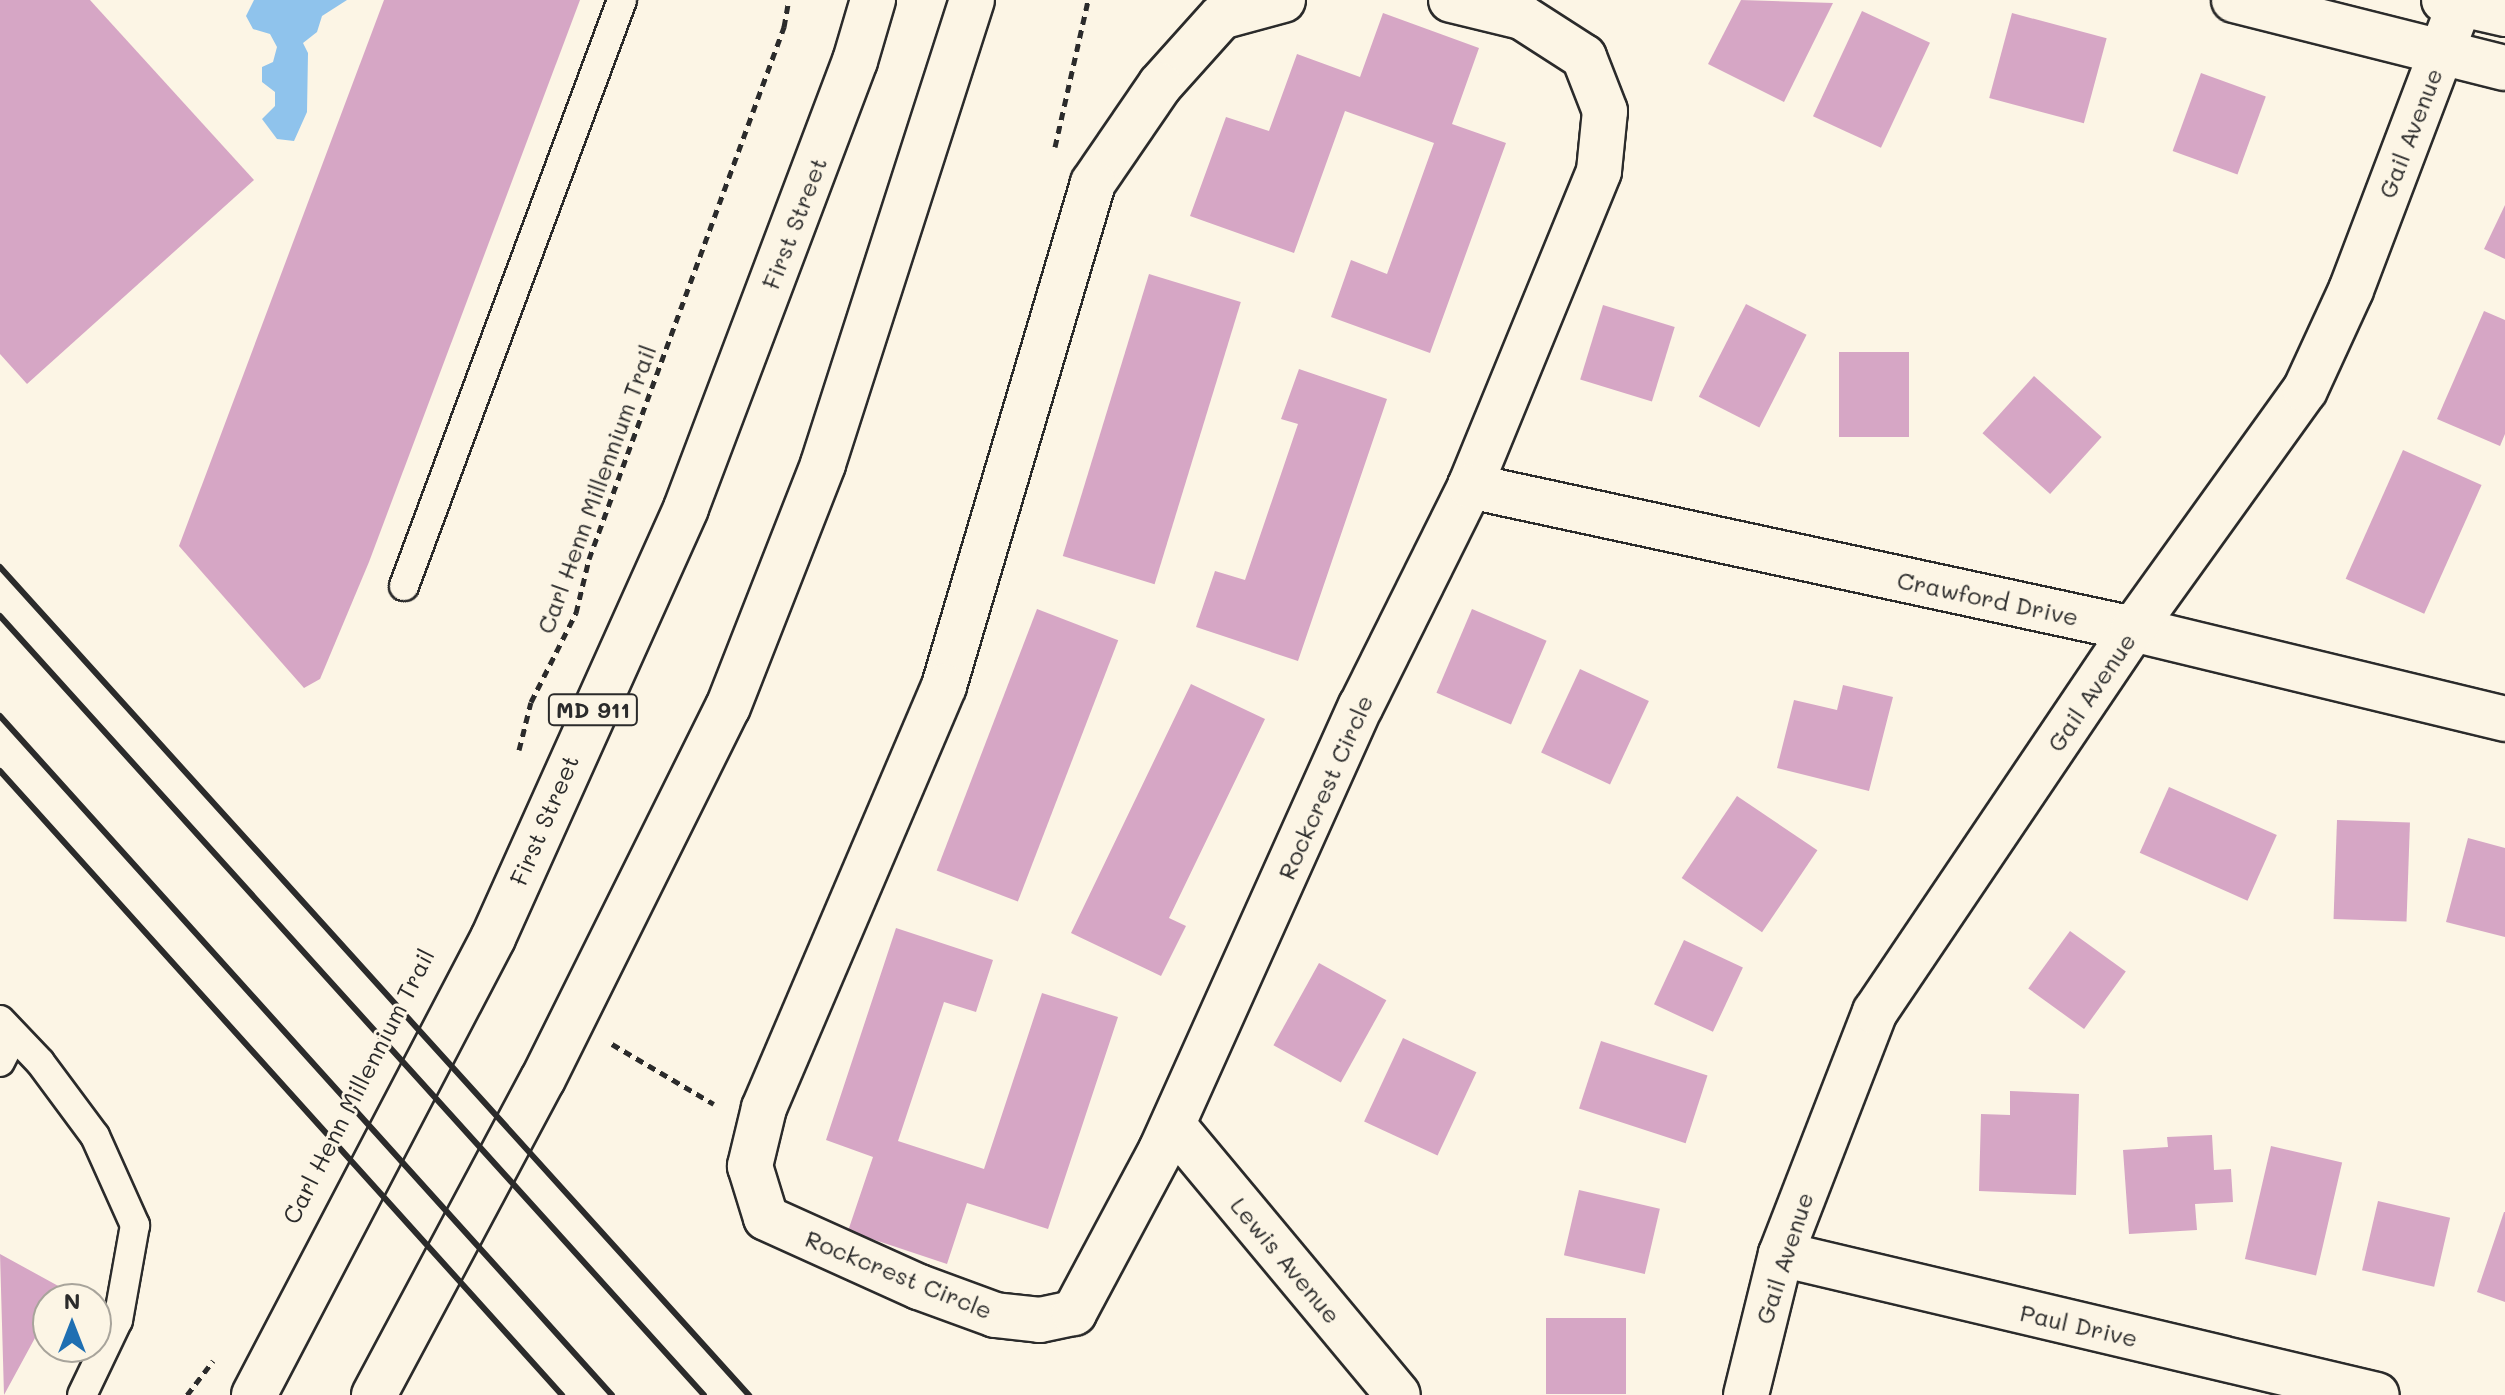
<!DOCTYPE html>
<html>
<head>
<meta charset="utf-8">
<style>
	body { margin:0 }
	#map { position:relative; width:2505px; height:1395px; overflow:hidden; background:#fcf5e5; font-family:Mali,sans-serif }
	div>[style] { position:absolute }
	.water>* { inset:0; background:#8fc3ec }
	.building>* { inset:0; background:#d6a6c5; transform-origin:0 0 }
	.path>* { height:5px; margin-top:-2.5px; transform-origin:0; background:repeating-linear-gradient(90deg,#2b2b2b 0 8px,transparent 0 14px) }
	.roads { filter:drop-shadow(2px 0 #2b2b2b) drop-shadow(-2px 0 #2b2b2b) drop-shadow(0 2px #2b2b2b) drop-shadow(0 -2px #2b2b2b) }
	.service>* { height:28px; margin:-14px; padding:0 14px; transform-origin:14px; border-radius:14px; background:#fcf5e5 }
	.minor>* { height:44px; margin:-22px; padding:0 22px; transform-origin:22px; border-radius:22px; background:#fcf5e5 }
	.primary>* { height:44px; margin:-22px; padding:0 22px; transform-origin:22px; border-radius:22px; background:#fcf5e5 }
	.rail>* { height:6px; margin:-3px; padding:0 3px; transform-origin:3px; border-radius:3px; background:#2b2b2b }
	span { translate:-50% -50%; white-space:nowrap; text-align:center; line-height:1.15; -webkit-text-stroke:6px #fcf5e5; paint-order:stroke }
	.shield-label span { padding:2px 6px; background:#fcf5e5; border:2px solid; border-radius:6px; -webkit-text-stroke-width:0 }
	.shield-label { font-size:22px; color:#2b2b2b; font-weight:700 }
	.street-label { font-size:24px; color:#2b2b2b }
	.north { position:absolute; left:32px; top:1283px; width:80px; height:80px; box-sizing:border-box; background:#fcf5e5; border:2px solid #a8a49b; border-radius:50%; rotate:0deg; font-size:22px; font-weight:700; line-height:32px; text-align:center; color:#2b2b2b }
	.north::after { content:''; display:block; margin:auto; width:28px; height:36px; background:#1f6fb2; clip-path:polygon(50% 0,100% 100%,50% 72%,0 100%) }
</style>
</head>
<body>
<div id="map">
	<div class="water">
		<i style="clip-path:polygon(254px 0,347px 0,322px 16px,317px 32px,303px 43px,308px 53px,307px 112px,294px 141px,277px 139px,262px 119px,275px 106px,275px 92px,262px 82px,262px 67px,273px 62px,277px 47px,270px 34px,253px 29px,246px 16px)"></i>
	</div>
	<div class="building">
		<i style="clip-path:polygon(0 0,90px 0,254px 180px,27px 384px,0 354px)"></i>
		<i style="clip-path:polygon(384px 0,580px 0,369px 562px,320px 679px,304px 688px,179px 546px)"></i>
		<i style="clip-path:polygon(1741px 0,1833px 3px,1784px 102px,1708px 64px)"></i>
		<i style="left:1862px;top:11px;width:75px;height:116px;rotate:25deg"></i>
		<i style="clip-path:polygon(1383px 13px,1479px 48px,1452px 124px,1506px 143px,1430px 353px,1331px 317px,1351px 260px,1387px 274px,1434px 143px,1345px 111px,1294px 253px,1190px 216px,1226px 117px,1269px 131px,1297px 54px,1360px 77px)"></i>
		<i style="left:2012px;top:13px;width:98px;height:88px;rotate:15deg"></i>
		<i style="left:2201px;top:73px;width:69px;height:83px;rotate:20deg"></i>
		<i style="clip-path:polygon(2505px 205px,2505px 259px,2484px 249px)"></i>
		<i style="left:1149px;top:274px;width:96px;height:295px;rotate:17deg"></i>
		<i style="left:1746px;top:304px;width:68px;height:104px;rotate:27deg"></i>
		<i style="left:1603px;top:305px;width:75px;height:78px;rotate:17deg"></i>
		<i style="clip-path:polygon(2484px 311px,2505px 320px,2505px 434px,2500px 446px,2437px 419px)"></i>
		<i style="left:1839px;top:352px;width:70px;height:85px"></i>
		<i style="clip-path:polygon(1299px 369px,1387px 399px,1298px 661px,1196px 627px,1215px 571px,1245px 580px,1298px 424px,1281px 419px)"></i>
		<i style="left:2034px;top:376px;width:91px;height:77px;rotate:42deg"></i>
		<i style="left:2403px;top:450px;width:86px;height:141px;rotate:24deg"></i>
		<i style="left:1037px;top:609px;width:87px;height:280px;rotate:21deg"></i>
		<i style="left:1472px;top:609px;width:81px;height:91px;rotate:23deg"></i>
		<i style="left:1580px;top:669px;width:76px;height:92px;rotate:25deg"></i>
		<i style="clip-path:polygon(1191px 684px,1265px 719px,1169px 918px,1186px 926px,1161px 976px,1071px 933px)"></i>
		<i style="clip-path:polygon(1843px 685px,1893px 697px,1869px 791px,1777px 768px,1794px 700px,1837px 710px)"></i>
		<i style="left:2169px;top:787px;width:118px;height:72px;rotate:24deg"></i>
		<i style="left:1737px;top:796px;width:97px;height:99px;rotate:34deg"></i>
		<i style="left:2337px;top:820px;width:73px;height:99px;rotate:2deg"></i>
		<i style="clip-path:polygon(2468px 838px,2505px 848px,2505px 937px,2446px 922px)"></i>
		<i style="clip-path:polygon(896px 928px,993px 960px,976px 1012px,944px 1002px,898px 1141px,984px 1169px,1042px 993px,1118px 1017px,1048px 1229px,967px 1203px,947px 1264px,848px 1231px,873px 1157px,826px 1140px)"></i>
		<i style="left:2070px;top:931px;width:69px;height:71px;rotate:36deg"></i>
		<i style="left:1684px;top:940px;width:65px;height:71px;rotate:25deg"></i>
		<i style="left:1319px;top:963px;width:77px;height:94px;rotate:29deg"></i>
		<i style="left:1403px;top:1038px;width:81px;height:92px;rotate:25deg"></i>
		<i style="left:1601px;top:1041px;width:112px;height:71px;rotate:18deg"></i>
		<i style="clip-path:polygon(2010px 1091px,2079px 1094px,2076px 1195px,1979px 1191px,1981px 1114px,2010px 1115px)"></i>
		<i style="clip-path:polygon(2212px 1135px,2214px 1170px,2231px 1169px,2233px 1202px,2195px 1204px,2197px 1230px,2129px 1234px,2123px 1150px,2168px 1147px,2167px 1137px)"></i>
		<i style="left:2271px;top:1146px;width:73px;height:116px;rotate:13deg"></i>
		<i style="left:1579px;top:1190px;width:83px;height:67px;rotate:13deg"></i>
		<i style="left:2378px;top:1201px;width:74px;height:71px;rotate:13deg"></i>
		<i style="clip-path:polygon(2504px 1212px,2505px 1212px,2505px 1302px,2477px 1292px)"></i>
		<i style="clip-path:polygon(0 1254px,62px 1288px,56px 1299px,48px 1299px,48px 1314px,4px 1395px)"></i>
		<i style="left:1546px;top:1318px;width:80px;height:76px"></i>
	</div>
	<div class="path">
		<i style="left:1055px;top:147px;width:151px;rotate:-77.3deg"></i>
		<i style="left:519px;top:750px;width:49px;rotate:-76deg"></i>
		<i style="left:531px;top:702px;width:100px;rotate:-63.2deg"></i>
		<i style="left:576px;top:613px;width:56px;rotate:-76.5deg"></i>
		<i style="left:589px;top:559px;width:567px;rotate:-69.87deg"></i>
		<i style="left:784px;top:27px;width:27px;rotate:-80deg"></i>
		<i style="left:612px;top:1044px;width:118px;rotate:30.5deg"></i>
		<i style="left:187px;top:1395px;width:43px;rotate:-52.6deg"></i>
	</div>
	<div class="roads">
		<div class="service">
			<i style="left:404px;top:586px;width:625px;rotate:-69.59deg"></i>
			<i style="left:0;top:1020px;width:58px;rotate:46.4deg"></i>
			<i style="left:40px;top:1062px;width:92px;rotate:53.4deg"></i>
			<i style="left:95px;top:1136px;width:98px;rotate:65.8deg"></i>
			<i style="left:135px;top:1225px;width:97px;rotate:100.1deg"></i>
			<i style="left:118px;top:1320px;width:83px;rotate:115.6deg"></i>
			<i style="left:0;top:1062px;width:30px;rotate:-63deg"></i>
		</div>
		<div class="minor">
			<i style="left:1283px;top:0;width:64px;rotate:164.7deg"></i>
			<i style="left:1221px;top:17px;width:91px;rotate:131.9deg"></i>
			<i style="left:1160px;top:85px;width:119px;rotate:124.4deg"></i>
			<i style="left:1093px;top:183px;width:525px;rotate:106.5deg"></i>
			<i style="left:944px;top:686px;width:459px;rotate:113.1deg"></i>
			<i style="left:764px;top:1108px;width:60px;rotate:103.6deg"></i>
			<i style="left:750px;top:1166px;width:54px;rotate:72.9deg"></i>
			<i style="left:766px;top:1218px;width:168px;rotate:24.3deg"></i>
			<i style="left:919px;top:1287px;width:81px;rotate:20.2deg"></i>
			<i style="left:995px;top:1315px;width:45px;rotate:6.3deg"></i>
			<i style="left:1040px;top:1320px;width:35px;rotate:-12deg"></i>
			<i style="left:1074px;top:1313px;width:185px;rotate:-61.9deg"></i>
			<i style="left:1161px;top:1150px;width:487px;rotate:-65.8deg"></i>
			<i style="left:1361px;top:706px;width:246px;rotate:-63.6deg"></i>
			<i style="left:1470px;top:486px;width:340px;rotate:-67.7deg"></i>
			<i style="left:1599px;top:171px;width:60px;rotate:-84.3deg"></i>
			<i style="left:1605px;top:111px;width:58px;rotate:-111.3deg"></i>
			<i style="left:1584px;top:57px;width:74px;rotate:-147.2deg"></i>
			<i style="left:1522px;top:17px;width:73px;rotate:-166.5deg"></i>
			<i style="left:2234px;top:0;width:279px;rotate:14.1deg"></i>
			<i style="left:1470px;top:486px;width:678px;rotate:12.17deg"></i>
			<i style="left:2133px;top:629px;width:383px;rotate:13.6deg"></i>
			<i style="left:1173px;top:1125px;width:351px;rotate:50.2deg"></i>
			<i style="left:1781px;top:1254px;width:612px;rotate:13.31deg"></i>
			<i style="left:1746px;top:1395px;width:145px;rotate:-76.1deg"></i>
			<i style="left:1781px;top:1254px;width:260px;rotate:-68.8deg"></i>
			<i style="left:1875px;top:1012px;width:462px;rotate:-56deg"></i>
			<i style="left:2133px;top:629px;width:294px;rotate:-54.3deg"></i>
			<i style="left:2305px;top:390px;width:110px;rotate:-65.3deg"></i>
			<i style="left:2351px;top:290px;width:310px;rotate:-69.2deg"></i>
		</div>
		<div class="primary">
			<i style="left:2444px;top:0;width:63px;rotate:12.9deg"></i>
			<i style="left:254px;top:1395px;width:516px;rotate:-62.39deg"></i>
			<i style="left:493px;top:938px;width:471px;rotate:-65.8deg"></i>
			<i style="left:686px;top:508px;width:478px;rotate:-69.3deg"></i>
			<i style="left:855px;top:61px;width:64px;rotate:-73.6deg"></i>
			<i style="left:374px;top:1395px;width:358px;rotate:-61.9deg"></i>
			<i style="left:543px;top:1079px;width:415px;rotate:-63.6deg"></i>
			<i style="left:728px;top:707px;width:261px;rotate:-68.6deg"></i>
			<i style="left:823px;top:464px;width:487px;rotate:-72.2deg"></i>
		</div>
	</div>
	<div class="rail">
		<i style="left:0;top:567px;width:1117px;rotate:47.87deg"></i>
		<i style="left:0;top:616px;width:1050px;rotate:47.9deg"></i>
		<i style="left:0;top:716px;width:914px;rotate:47.97deg"></i>
		<i style="left:0;top:771px;width:840px;rotate:47.99deg"></i>
	</div>
	<div class="shield-label">
		<span style="left:593px;top:710px">MD 911</span>
	</div>
	<div class="street-label">
		<span style="left:2410px;top:133px;rotate:-69deg">Gail Avenue</span>
		<span style="left:794px;top:223px;rotate:-69deg">First Street</span>
		<span style="left:596px;top:489px;rotate:-70deg">Carl Henn Millennium Trail</span>
		<span style="left:1988px;top:598px;rotate:12deg">Crawford Drive</span>
		<span style="left:2091px;top:692px;rotate:-56deg">Gail Avenue</span>
		<span style="left:1325px;top:787px;rotate:-66deg">Rockcrest Circle</span>
		<span style="left:544px;top:820px;rotate:-67deg">First Street</span>
		<span style="left:358px;top:1086px;rotate:-63deg">Carl Henn Millennium Trail</span>
		<span style="left:1784px;top:1258px;rotate:-72deg">Gail Avenue</span>
		<span style="left:1286px;top:1260px;rotate:50deg">Lewis Avenue</span>
		<span style="left:899px;top:1274px;rotate:22deg">Rockcrest Circle</span>
		<span style="left:2079px;top:1325px;rotate:13deg">Paul Drive</span>
	</div>
	<div class="north">N</div>
</div>
</body>
</html>
